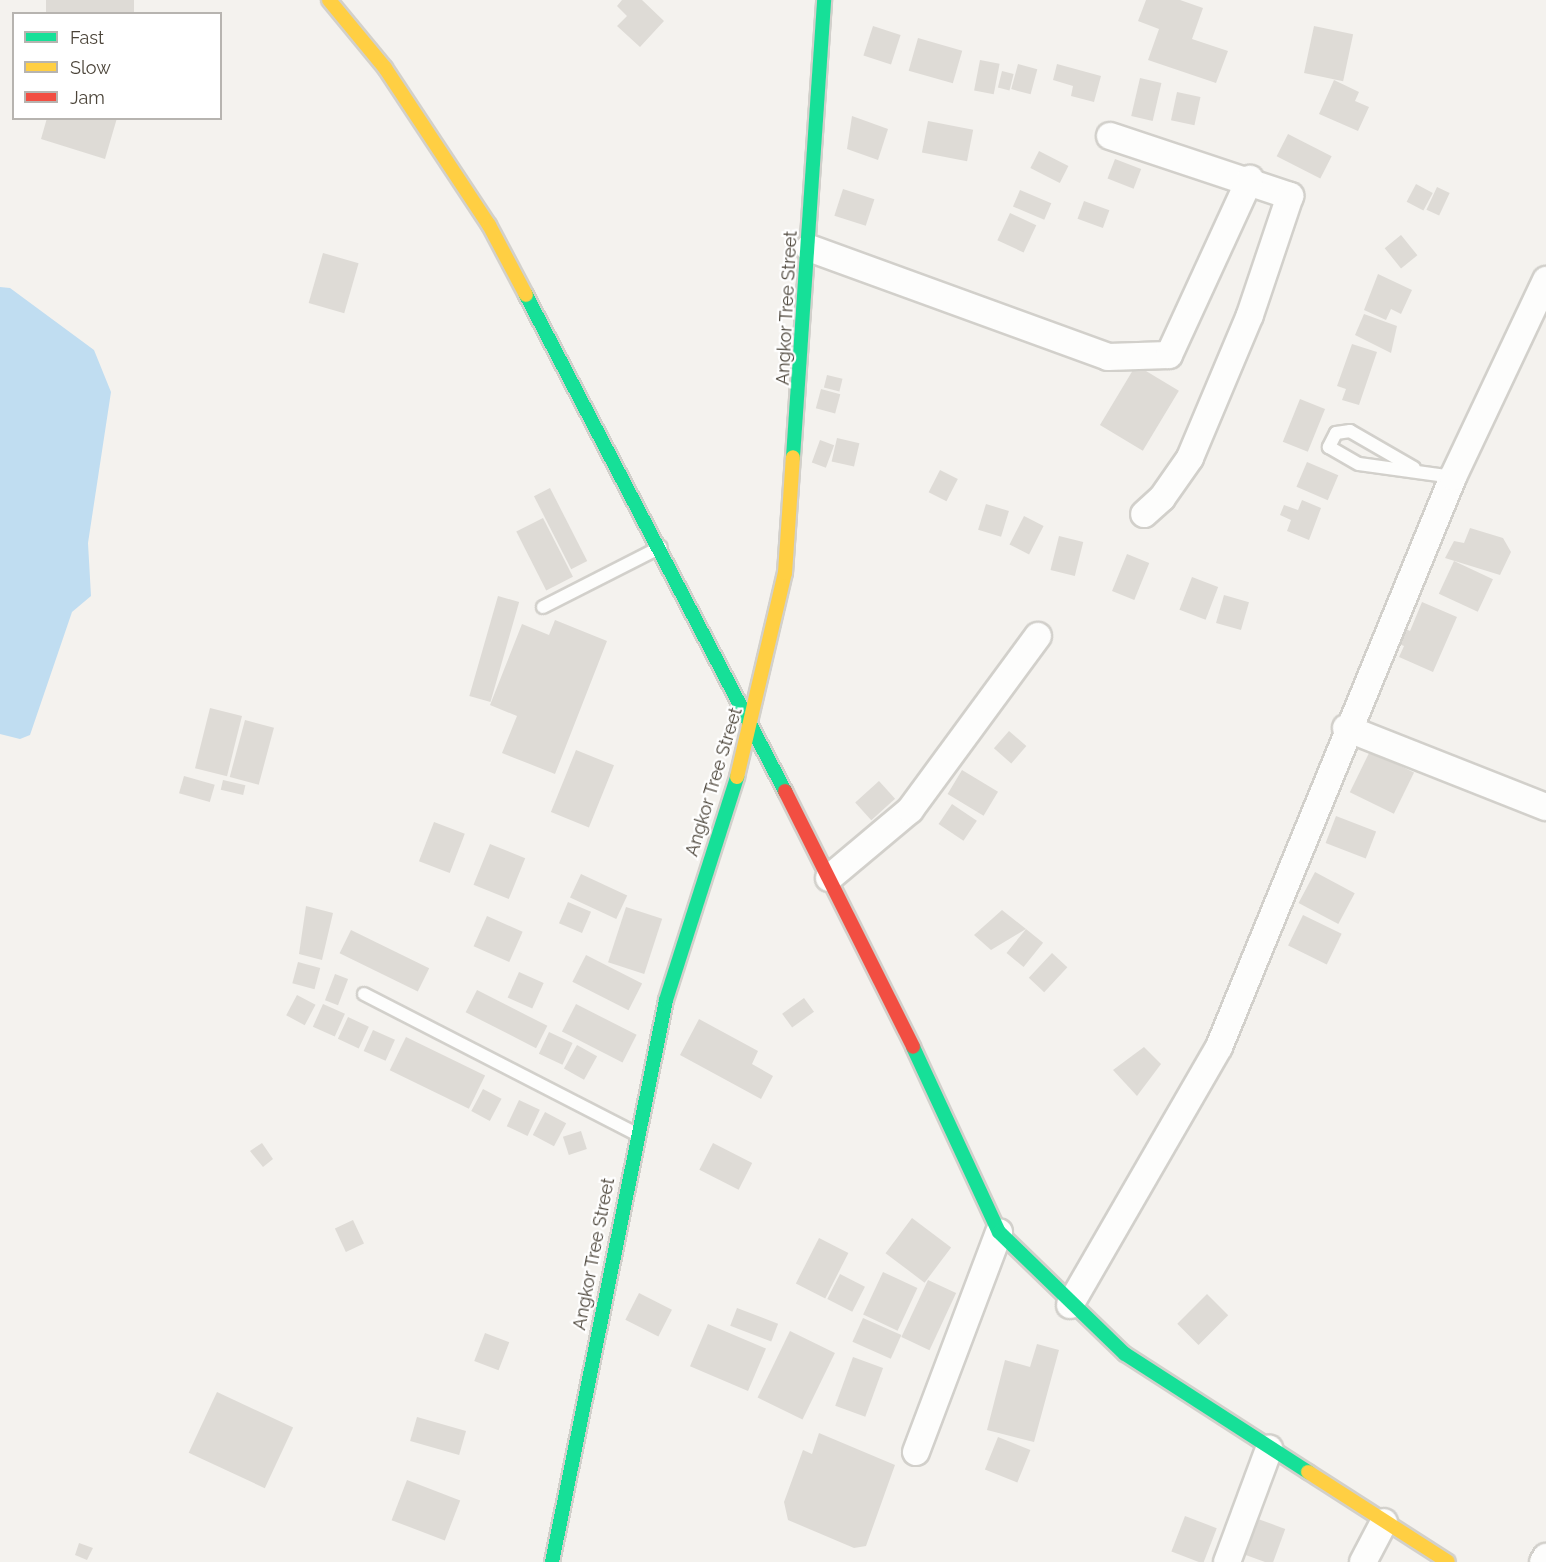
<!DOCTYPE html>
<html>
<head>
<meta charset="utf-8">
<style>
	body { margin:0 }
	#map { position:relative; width:1546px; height:1562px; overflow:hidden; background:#f4f2ee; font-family:Raleway,sans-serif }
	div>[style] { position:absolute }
	.water>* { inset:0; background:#c0ddf1 }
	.building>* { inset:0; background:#dedbd6; transform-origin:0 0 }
	.roads { filter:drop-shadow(2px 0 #d2d0cb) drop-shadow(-2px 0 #d2d0cb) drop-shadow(0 2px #d2d0cb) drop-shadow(0 -2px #d2d0cb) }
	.lane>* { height:12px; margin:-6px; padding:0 6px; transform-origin:6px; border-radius:6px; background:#fdfdfc }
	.street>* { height:26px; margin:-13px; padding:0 13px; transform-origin:13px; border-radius:13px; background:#fdfdfc }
	.fast>* { height:14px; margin:-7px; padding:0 7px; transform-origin:7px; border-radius:7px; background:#16e098 }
	.slow>* { height:14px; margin:-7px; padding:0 7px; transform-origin:7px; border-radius:7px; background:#ffcf43 }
	.jam>* { height:14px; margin:-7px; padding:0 7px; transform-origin:7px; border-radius:7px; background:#f24e42 }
	span { translate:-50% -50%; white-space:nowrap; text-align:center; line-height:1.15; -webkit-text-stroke:4.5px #fff; paint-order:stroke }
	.street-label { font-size:18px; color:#4b4439 }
	.legend { position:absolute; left:12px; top:12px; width:210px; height:108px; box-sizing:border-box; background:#fff; border:2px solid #b7b4b0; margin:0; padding:8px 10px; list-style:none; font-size:18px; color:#4b4439 }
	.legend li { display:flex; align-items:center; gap:12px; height:30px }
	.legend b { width:30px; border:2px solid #b7b4b0 }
</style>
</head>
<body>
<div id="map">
	<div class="water">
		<i style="clip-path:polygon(0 287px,10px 288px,94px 350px,111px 392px,88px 543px,91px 596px,72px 612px,30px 735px,20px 739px,0 734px)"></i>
	</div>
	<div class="building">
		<i style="left:46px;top:0;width:88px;height:15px"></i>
		<i style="clip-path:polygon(622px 0,642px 0,664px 21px,640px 47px,617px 26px,627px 16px,617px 6px)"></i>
		<i style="clip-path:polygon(1146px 0,1180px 0,1203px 8px,1192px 39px,1228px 51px,1216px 83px,1148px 60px,1159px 29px,1138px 21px)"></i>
		<i style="left:873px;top:26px;width:29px;height:31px;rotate:18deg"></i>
		<i style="left:1314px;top:26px;width:40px;height:48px;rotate:12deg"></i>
		<i style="left:918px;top:38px;width:46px;height:34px;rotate:16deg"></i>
		<i style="left:980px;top:60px;width:20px;height:31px;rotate:11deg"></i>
		<i style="left:1018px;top:64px;width:20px;height:26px;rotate:15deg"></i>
		<i style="clip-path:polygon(1057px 64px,1101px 76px,1094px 102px,1071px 96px,1073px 86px,1053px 80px)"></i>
		<i style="left:1002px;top:71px;width:12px;height:17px;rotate:14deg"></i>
		<i style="left:1140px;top:78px;width:22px;height:39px;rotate:13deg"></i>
		<i style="clip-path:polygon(1334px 80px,1359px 92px,1355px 101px,1369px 107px,1358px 131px,1319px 114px)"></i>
		<i style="left:1177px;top:92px;width:24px;height:29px;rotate:12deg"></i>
		<i style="clip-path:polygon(852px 116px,888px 129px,878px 160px,847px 149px)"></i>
		<i style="clip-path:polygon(47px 118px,117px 118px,105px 159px,41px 139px)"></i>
		<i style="left:928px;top:121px;width:46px;height:32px;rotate:11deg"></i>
		<i style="left:1288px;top:134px;width:49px;height:25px;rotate:27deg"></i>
		<i style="left:1039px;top:151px;width:33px;height:19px;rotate:27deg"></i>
		<i style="left:1115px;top:159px;width:28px;height:21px;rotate:21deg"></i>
		<i style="left:1416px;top:184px;width:19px;height:20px;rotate:28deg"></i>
		<i style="left:1437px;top:187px;width:14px;height:25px;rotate:25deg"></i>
		<i style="left:843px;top:189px;width:33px;height:28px;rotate:18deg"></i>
		<i style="left:1020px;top:190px;width:34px;height:18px;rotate:23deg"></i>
		<i style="left:1084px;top:201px;width:27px;height:19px;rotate:20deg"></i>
		<i style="left:1010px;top:213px;width:29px;height:30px;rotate:25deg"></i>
		<i style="left:1401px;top:235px;width:26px;height:21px;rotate:51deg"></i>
		<i style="left:323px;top:253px;width:37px;height:52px;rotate:16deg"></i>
		<i style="clip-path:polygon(1378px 274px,1412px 290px,1401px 314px,1391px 309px,1386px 320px,1364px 310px)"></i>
		<i style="clip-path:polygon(1364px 314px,1397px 326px,1391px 353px,1355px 335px)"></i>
		<i style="clip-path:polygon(1352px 344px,1377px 352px,1359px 405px,1342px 400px,1346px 389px,1337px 386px)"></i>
		<i style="left:1136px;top:365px;width:50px;height:70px;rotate:31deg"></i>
		<i style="left:827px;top:375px;width:16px;height:13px;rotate:14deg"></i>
		<i style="left:821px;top:389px;width:20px;height:20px;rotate:15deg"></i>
		<i style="left:1300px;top:399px;width:27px;height:46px;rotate:22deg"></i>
		<i style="left:837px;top:438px;width:23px;height:24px;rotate:13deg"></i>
		<i style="left:820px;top:440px;width:15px;height:24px;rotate:20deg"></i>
		<i style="left:1307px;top:462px;width:34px;height:27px;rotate:23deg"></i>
		<i style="left:940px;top:470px;width:20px;height:25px;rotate:27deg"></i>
		<i style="left:550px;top:488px;width:82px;height:18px;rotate:63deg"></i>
		<i style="clip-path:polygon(1302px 500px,1321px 508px,1309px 540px,1287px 531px,1291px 520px,1280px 515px,1284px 505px,1298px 510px)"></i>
		<i style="left:986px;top:504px;width:24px;height:27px;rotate:17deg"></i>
		<i style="left:1024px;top:516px;width:22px;height:32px;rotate:27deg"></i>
		<i style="left:543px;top:518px;width:66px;height:30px;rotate:63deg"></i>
		<i style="clip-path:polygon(1470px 528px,1503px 538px,1511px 552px,1500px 575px,1445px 558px,1454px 541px,1464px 543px)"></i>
		<i style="left:1059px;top:536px;width:25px;height:35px;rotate:14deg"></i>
		<i style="left:1127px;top:554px;width:24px;height:40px;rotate:22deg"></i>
		<i style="left:1454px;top:561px;width:43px;height:36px;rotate:25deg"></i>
		<i style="left:1192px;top:577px;width:28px;height:35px;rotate:21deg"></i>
		<i style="left:1224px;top:595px;width:26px;height:29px;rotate:16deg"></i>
		<i style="left:498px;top:596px;width:22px;height:104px;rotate:16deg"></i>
		<i style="clip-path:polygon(1422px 602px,1457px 617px,1433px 672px,1399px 657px,1404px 646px,1392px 641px,1399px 626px,1410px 631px)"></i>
		<i style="clip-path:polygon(555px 620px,607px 641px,555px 774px,502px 753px,517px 716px,490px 705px,522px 624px,549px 635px)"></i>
		<i style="left:210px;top:708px;width:33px;height:62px;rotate:14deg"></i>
		<i style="left:245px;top:720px;width:30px;height:59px;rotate:15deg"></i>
		<i style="left:1009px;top:731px;width:23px;height:23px;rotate:41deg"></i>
		<i style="left:576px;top:750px;width:41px;height:67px;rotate:22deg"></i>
		<i style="left:1370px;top:751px;width:49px;height:46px;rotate:26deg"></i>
		<i style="left:962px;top:770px;width:42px;height:28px;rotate:31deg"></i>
		<i style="left:184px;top:776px;width:32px;height:18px;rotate:16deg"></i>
		<i style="left:223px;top:780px;width:23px;height:10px;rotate:13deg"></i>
		<i style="left:879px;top:781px;width:24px;height:32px;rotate:48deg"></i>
		<i style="left:952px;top:804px;width:30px;height:24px;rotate:34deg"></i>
		<i style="left:1336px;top:816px;width:43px;height:29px;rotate:21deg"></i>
		<i style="left:434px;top:822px;width:33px;height:42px;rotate:21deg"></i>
		<i style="left:490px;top:844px;width:38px;height:44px;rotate:22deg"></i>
		<i style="left:1315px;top:872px;width:45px;height:35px;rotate:28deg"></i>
		<i style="left:581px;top:874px;width:51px;height:26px;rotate:25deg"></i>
		<i style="left:568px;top:902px;width:25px;height:23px;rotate:23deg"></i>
		<i style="clip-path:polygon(306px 906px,333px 913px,322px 960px,299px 954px)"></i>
		<i style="left:626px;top:907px;width:38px;height:58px;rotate:18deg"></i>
		<i style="clip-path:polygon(1002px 910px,1026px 929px,991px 950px,974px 935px)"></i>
		<i style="left:1303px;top:915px;width:43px;height:34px;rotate:26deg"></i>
		<i style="left:487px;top:916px;width:39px;height:33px;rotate:24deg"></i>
		<i style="left:1026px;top:929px;width:22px;height:31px;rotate:39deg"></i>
		<i style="left:351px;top:930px;width:87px;height:26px;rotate:26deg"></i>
		<i style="left:1052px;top:953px;width:21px;height:34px;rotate:43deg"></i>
		<i style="left:586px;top:955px;width:63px;height:30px;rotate:27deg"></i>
		<i style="left:298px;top:962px;width:23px;height:22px;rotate:15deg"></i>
		<i style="left:519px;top:972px;width:27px;height:28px;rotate:24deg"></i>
		<i style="left:335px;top:974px;width:14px;height:28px;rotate:21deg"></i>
		<i style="left:477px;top:990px;width:79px;height:25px;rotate:27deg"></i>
		<i style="left:297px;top:995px;width:21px;height:23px;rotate:28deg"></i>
		<i style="left:804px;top:998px;width:17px;height:27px;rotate:54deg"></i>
		<i style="left:323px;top:1004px;width:24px;height:25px;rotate:24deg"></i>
		<i style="left:576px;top:1004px;width:68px;height:31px;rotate:27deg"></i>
		<i style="left:348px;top:1017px;width:23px;height:24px;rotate:25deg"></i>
		<i style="clip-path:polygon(699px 1019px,758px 1051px,752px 1064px,773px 1076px,761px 1099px,680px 1055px)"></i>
		<i style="left:373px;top:1030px;width:24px;height:23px;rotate:24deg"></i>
		<i style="left:549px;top:1032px;width:26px;height:24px;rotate:25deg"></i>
		<i style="left:406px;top:1037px;width:88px;height:37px;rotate:26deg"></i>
		<i style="left:577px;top:1045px;width:23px;height:27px;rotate:29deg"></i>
		<i style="clip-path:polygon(1144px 1047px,1161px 1064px,1137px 1096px,1113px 1070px)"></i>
		<i style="left:483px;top:1089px;width:21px;height:25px;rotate:28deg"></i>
		<i style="left:519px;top:1100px;width:23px;height:29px;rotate:25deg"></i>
		<i style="left:545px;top:1112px;width:24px;height:26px;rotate:28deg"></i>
		<i style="left:581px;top:1131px;width:19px;height:19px;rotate:72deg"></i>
		<i style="clip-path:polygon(262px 1143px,273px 1159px,263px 1167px,250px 1151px)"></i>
		<i style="left:713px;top:1143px;width:44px;height:30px;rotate:27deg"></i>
		<i style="left:912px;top:1218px;width:49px;height:44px;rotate:37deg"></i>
		<i style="left:353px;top:1220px;width:26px;height:20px;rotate:65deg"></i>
		<i style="left:819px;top:1238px;width:33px;height:51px;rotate:27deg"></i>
		<i style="left:883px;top:1272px;width:38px;height:47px;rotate:25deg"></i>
		<i style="left:840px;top:1274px;width:28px;height:28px;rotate:27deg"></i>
		<i style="left:928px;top:1280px;width:31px;height:63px;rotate:25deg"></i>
		<i style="left:639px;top:1293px;width:37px;height:30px;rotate:27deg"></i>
		<i style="left:1207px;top:1294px;width:30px;height:42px;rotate:45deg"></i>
		<i style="left:737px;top:1308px;width:44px;height:19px;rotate:21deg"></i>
		<i style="left:863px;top:1318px;width:42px;height:26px;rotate:24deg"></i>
		<i style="left:708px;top:1324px;width:63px;height:46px;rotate:23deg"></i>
		<i style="left:790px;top:1331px;width:50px;height:74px;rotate:26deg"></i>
		<i style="left:485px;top:1333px;width:26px;height:30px;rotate:21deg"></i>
		<i style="clip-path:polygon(1037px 1344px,1059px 1350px,1034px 1442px,987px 1430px,1005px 1360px,1030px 1367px)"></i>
		<i style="left:853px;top:1357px;width:32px;height:52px;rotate:20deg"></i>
		<i style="left:217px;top:1392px;width:84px;height:67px;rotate:25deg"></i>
		<i style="left:417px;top:1417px;width:51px;height:25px;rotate:16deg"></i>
		<i style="clip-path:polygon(819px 1433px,895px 1465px,866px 1546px,854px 1548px,788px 1520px,784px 1502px,803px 1450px,812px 1454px)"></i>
		<i style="left:998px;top:1437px;width:35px;height:35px;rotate:22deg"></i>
		<i style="left:407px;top:1480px;width:57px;height:43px;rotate:21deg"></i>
		<i style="left:1185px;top:1516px;width:34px;height:38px;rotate:21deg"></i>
		<i style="left:1258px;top:1519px;width:29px;height:38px;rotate:20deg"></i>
		<i style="clip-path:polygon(79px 1543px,93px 1548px,87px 1560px,75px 1555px)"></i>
	</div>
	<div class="roads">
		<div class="lane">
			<i style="left:1414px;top:468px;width:74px;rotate:-150deg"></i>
			<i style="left:1350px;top:431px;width:14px;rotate:172deg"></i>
			<i style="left:1336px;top:433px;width:16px;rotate:117deg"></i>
			<i style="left:1329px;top:447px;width:34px;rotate:30deg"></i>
			<i style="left:1359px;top:464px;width:95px;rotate:7.9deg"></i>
			<i style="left:543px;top:607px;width:132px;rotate:-27deg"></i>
			<i style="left:364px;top:994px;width:306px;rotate:27.2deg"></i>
		</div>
		<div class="street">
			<i style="left:1110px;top:136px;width:190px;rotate:18.4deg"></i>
			<i style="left:1290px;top:196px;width:126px;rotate:108.6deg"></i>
			<i style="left:1250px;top:315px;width:155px;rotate:112.8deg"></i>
			<i style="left:1190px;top:458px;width:49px;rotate:125deg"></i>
			<i style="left:1162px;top:498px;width:24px;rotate:138deg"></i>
			<i style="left:809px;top:248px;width:318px;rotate:20deg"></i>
			<i style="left:1108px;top:357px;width:61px;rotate:-1.9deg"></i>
			<i style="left:1169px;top:355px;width:194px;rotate:-65.3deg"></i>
			<i style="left:1346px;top:728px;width:215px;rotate:21.6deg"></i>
			<i style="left:829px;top:878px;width:106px;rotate:-40deg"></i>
			<i style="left:910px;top:810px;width:216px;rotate:-53.7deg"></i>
			<i style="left:1070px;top:1305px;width:298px;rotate:-60deg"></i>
			<i style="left:1219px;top:1047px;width:616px;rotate:-67.68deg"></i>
			<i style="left:1453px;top:477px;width:218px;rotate:-64.7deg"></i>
			<i style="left:916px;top:1452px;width:235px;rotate:-69.3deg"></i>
			<i style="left:1227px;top:1562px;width:121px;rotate:-69.6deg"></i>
			<i style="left:1363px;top:1562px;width:45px;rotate:-62.3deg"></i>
			<i style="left:1543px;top:1562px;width:6px;rotate:-59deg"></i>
		</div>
		<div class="fast">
			<i style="left:526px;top:295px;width:560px;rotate:62.43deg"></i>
			<i style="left:793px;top:457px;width:458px;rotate:-86.1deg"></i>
			<i style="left:913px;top:1047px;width:204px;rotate:65.1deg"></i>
			<i style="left:999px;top:1232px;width:175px;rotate:44.1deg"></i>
			<i style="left:1125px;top:1354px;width:218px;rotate:32.8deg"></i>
			<i style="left:552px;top:1562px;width:573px;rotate:-78.53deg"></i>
			<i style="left:666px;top:1000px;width:234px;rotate:-72.3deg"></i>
		</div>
		<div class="slow">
			<i style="left:329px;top:0;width:88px;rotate:50.5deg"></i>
			<i style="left:385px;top:68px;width:188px;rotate:56.5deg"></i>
			<i style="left:489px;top:225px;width:79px;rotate:62.1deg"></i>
			<i style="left:737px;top:777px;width:210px;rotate:-76.8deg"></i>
			<i style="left:785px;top:573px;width:116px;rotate:-86.1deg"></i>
			<i style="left:1308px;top:1472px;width:166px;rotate:32.7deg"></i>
		</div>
		<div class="jam">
			<i style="left:785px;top:791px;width:286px;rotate:63.4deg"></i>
		</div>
	</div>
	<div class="street-label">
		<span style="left:787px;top:308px;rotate:-87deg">Angkor Tree Street</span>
		<span style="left:714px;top:782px;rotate:-73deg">Angkor Tree Street</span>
		<span style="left:594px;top:1254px;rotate:-79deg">Angkor Tree Street</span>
	</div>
	<ul class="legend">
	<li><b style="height:8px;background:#16e098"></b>Fast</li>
	<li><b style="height:8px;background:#ffcf43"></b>Slow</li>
	<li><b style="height:8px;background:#f24e42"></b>Jam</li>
	</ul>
</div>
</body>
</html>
